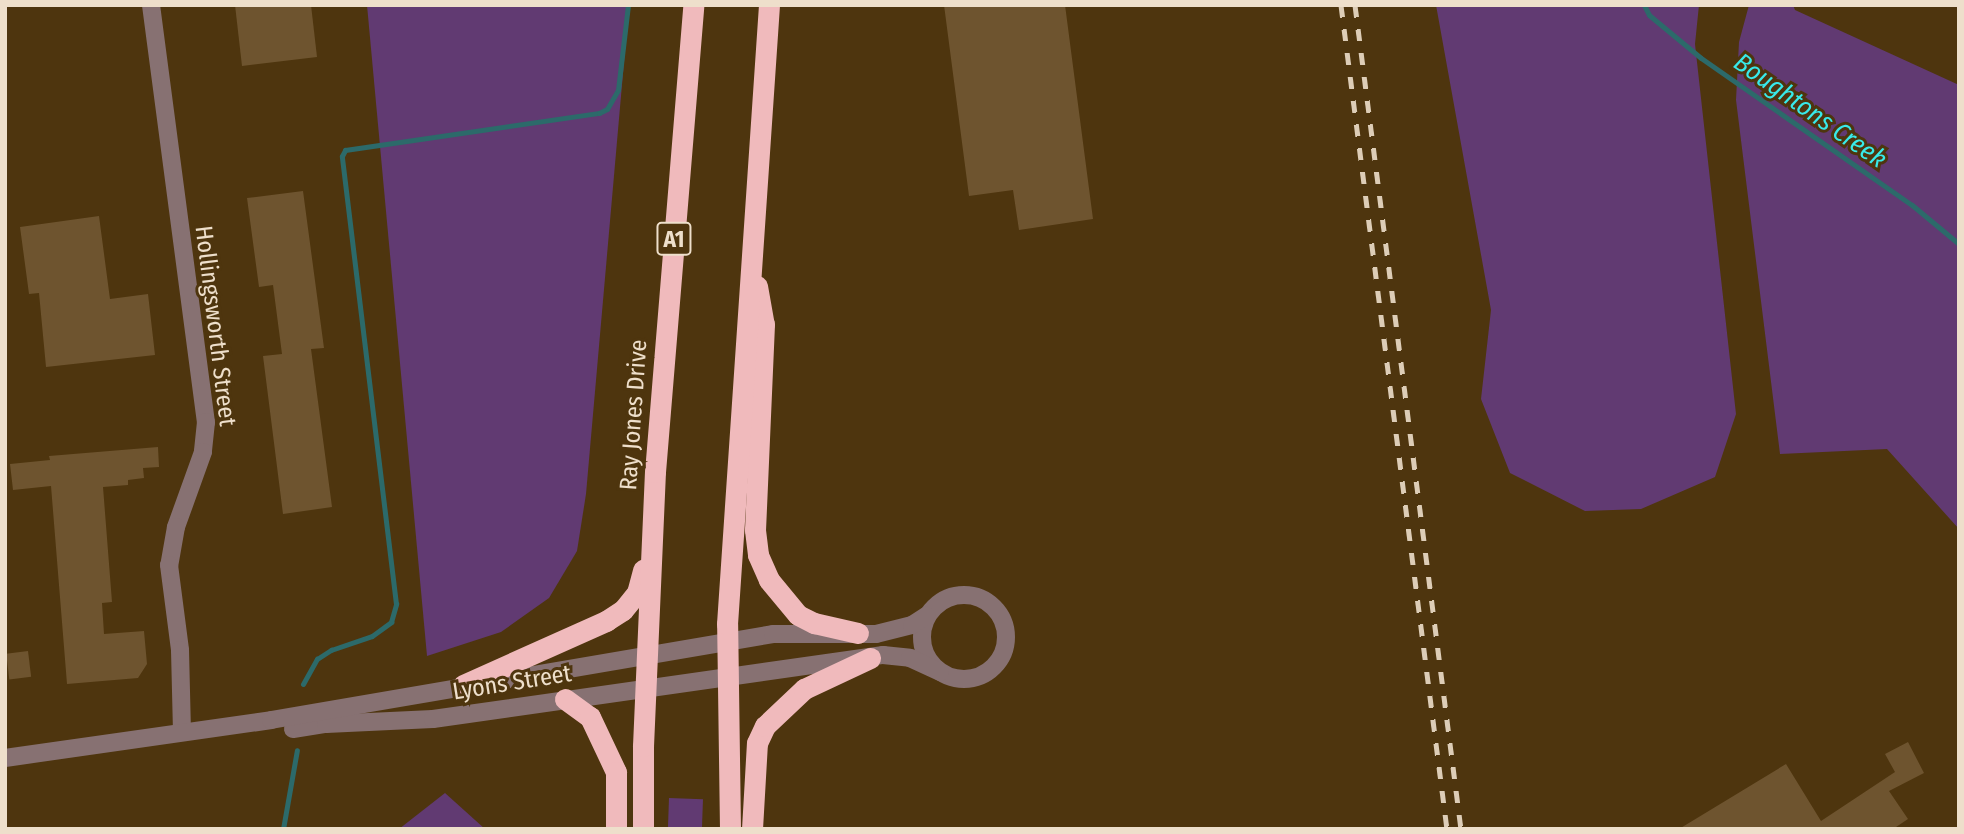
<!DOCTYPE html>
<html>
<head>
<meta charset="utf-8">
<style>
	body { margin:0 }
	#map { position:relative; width:1964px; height:834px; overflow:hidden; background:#4e350e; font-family:"Fira Sans Condensed",sans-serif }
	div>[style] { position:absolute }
	.green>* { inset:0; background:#613a72; transform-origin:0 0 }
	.stream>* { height:5px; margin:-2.5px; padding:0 2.5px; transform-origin:2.5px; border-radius:2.5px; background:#2c6a6a }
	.building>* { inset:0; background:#6e542f; transform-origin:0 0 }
	.minor>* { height:18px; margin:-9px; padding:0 9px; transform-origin:9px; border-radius:9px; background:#877172 }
	.minor>.ring { margin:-9px; padding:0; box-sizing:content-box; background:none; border:18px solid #877172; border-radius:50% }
	.highway>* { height:21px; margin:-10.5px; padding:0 10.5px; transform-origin:10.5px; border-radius:10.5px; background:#f0babc }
	.rail>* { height:5px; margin-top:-2.5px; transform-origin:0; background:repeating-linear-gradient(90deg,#ddcdb7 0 12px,transparent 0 24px) }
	span { translate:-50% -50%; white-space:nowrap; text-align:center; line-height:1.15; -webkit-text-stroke:6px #4e350e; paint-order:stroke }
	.shield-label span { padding:2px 5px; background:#4e350e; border:2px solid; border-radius:5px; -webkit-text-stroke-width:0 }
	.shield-label { font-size:23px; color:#eedfcb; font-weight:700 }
	.street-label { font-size:24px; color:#eedfcb }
	.water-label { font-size:26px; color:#38eaea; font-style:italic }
	.frame { position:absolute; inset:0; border:7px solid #eedfcb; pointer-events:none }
</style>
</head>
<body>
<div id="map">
	<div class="green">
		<i style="clip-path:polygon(367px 5px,629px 5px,586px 494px,577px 551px,549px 598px,501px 632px,427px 656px)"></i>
		<i style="clip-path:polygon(1436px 5px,1699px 5px,1695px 44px,1736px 414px,1715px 477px,1641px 509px,1585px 511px,1510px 473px,1481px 399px,1491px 310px)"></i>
		<i style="clip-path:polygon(1749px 5px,1793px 5px,1795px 10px,1959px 85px,1959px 529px,1887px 449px,1780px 454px,1736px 100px,1739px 42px)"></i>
		<i style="clip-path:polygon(445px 793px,485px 829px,399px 829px)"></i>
		<i style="left:669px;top:798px;width:34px;height:31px;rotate:2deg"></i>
	</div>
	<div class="stream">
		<i style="left:1644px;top:5px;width:11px;rotate:63deg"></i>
		<i style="left:1649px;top:15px;width:67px;rotate:39.6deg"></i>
		<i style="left:1701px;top:58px;width:257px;rotate:34.9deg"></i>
		<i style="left:1912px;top:205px;width:61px;rotate:39.7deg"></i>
		<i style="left:303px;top:684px;width:29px;rotate:-61deg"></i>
		<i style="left:317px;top:659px;width:17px;rotate:-33deg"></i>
		<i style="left:331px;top:650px;width:43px;rotate:-18.9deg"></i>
		<i style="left:372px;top:636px;width:24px;rotate:-36deg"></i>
		<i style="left:391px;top:622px;width:19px;rotate:-74deg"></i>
		<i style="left:396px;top:604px;width:451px;rotate:-96.9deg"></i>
		<i style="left:342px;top:156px;width:7px;rotate:-63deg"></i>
		<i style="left:345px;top:150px;width:257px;rotate:-8.3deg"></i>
		<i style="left:599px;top:113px;width:9px;rotate:-27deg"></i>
		<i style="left:607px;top:109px;width:22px;rotate:-60deg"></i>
		<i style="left:618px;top:90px;width:86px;rotate:-83.3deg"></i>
		<i style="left:283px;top:829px;width:80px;rotate:-80deg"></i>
	</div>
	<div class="building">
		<i style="clip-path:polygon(235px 5px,311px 5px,317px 57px,242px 66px)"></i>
		<i style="clip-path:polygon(944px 5px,1065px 5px,1093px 219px,1019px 230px,1013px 190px,969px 196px)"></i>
		<i style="clip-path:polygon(303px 191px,324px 348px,311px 349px,332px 507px,283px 514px,263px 356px,282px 354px,273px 285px,259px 287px,247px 198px)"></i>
		<i style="clip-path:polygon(99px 216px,110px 299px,148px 294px,155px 355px,46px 367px,39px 293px,29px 294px,20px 227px)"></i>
		<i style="clip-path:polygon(158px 447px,159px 467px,143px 468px,144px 478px,128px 480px,128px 485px,103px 487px,112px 602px,102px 603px,104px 634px,144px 631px,147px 664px,138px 678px,67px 684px,51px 486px,13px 490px,10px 464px,50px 460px,49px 456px)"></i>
		<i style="left:28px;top:651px;width:26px;height:22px;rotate:83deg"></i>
		<i style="clip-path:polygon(1908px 742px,1924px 773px,1889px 791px,1908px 819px,1893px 829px,1679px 829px,1786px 764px,1821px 821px,1895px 772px,1885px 754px)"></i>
	</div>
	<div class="minor">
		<i style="left:151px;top:5px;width:421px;rotate:82.5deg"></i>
		<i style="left:206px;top:422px;width:30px;rotate:96deg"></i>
		<i style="left:203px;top:452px;width:80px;rotate:109.8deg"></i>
		<i style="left:176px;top:527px;width:39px;rotate:100deg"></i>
		<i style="left:169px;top:565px;width:86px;rotate:82.6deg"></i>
		<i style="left:180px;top:650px;width:81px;rotate:88.6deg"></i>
		<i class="ring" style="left:922px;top:595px;width:66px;height:66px"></i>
		<i style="left:293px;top:729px;width:33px;rotate:-9deg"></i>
		<i style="left:326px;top:724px;width:107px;rotate:-2.7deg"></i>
		<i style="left:433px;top:719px;width:455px;rotate:-8.1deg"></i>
		<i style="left:883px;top:655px;width:27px;rotate:6deg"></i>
		<i style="left:910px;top:658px;width:33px;rotate:25deg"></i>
		<i style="left:5px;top:758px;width:269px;rotate:-8.1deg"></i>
		<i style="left:271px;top:720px;width:509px;rotate:-9.72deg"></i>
		<i style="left:773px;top:634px;width:103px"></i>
		<i style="left:876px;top:634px;width:37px;rotate:-14deg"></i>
		<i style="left:912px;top:625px;width:17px;rotate:-33deg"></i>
	</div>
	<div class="highway">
		<i style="left:757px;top:286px;width:39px;rotate:80deg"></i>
		<i style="left:764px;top:324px;width:206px;rotate:92.5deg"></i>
		<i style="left:755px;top:530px;width:25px;rotate:83deg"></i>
		<i style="left:758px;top:555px;width:27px;rotate:66deg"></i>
		<i style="left:769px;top:580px;width:45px;rotate:50.4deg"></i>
		<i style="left:798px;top:615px;width:18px;rotate:27deg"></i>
		<i style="left:814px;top:623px;width:45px;rotate:12.8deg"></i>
		<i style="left:463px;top:685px;width:157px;rotate:-24.1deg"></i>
		<i style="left:606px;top:621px;width:20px;rotate:-33deg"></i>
		<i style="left:623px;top:610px;width:22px;rotate:-51deg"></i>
		<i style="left:637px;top:593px;width:24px;rotate:-75deg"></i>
		<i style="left:565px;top:699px;width:31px;rotate:36deg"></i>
		<i style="left:590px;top:717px;width:61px;rotate:64.7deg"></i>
		<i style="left:616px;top:772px;width:57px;rotate:90deg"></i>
		<i style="left:643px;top:829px;width:83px;rotate:-90deg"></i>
		<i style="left:643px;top:746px;width:274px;rotate:-87.5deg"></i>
		<i style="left:655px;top:472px;width:469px;rotate:-85.3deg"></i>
		<i style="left:730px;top:829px;width:205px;rotate:-90.8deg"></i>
		<i style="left:727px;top:624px;width:620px;rotate:-86.12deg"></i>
		<i style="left:752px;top:829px;width:86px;rotate:-86.7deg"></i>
		<i style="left:757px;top:743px;width:19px;rotate:-65deg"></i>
		<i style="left:765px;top:726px;width:54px;rotate:-43.5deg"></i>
		<i style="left:804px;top:689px;width:73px;rotate:-25.2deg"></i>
	</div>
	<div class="rail">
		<i style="left:1341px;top:5px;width:831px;rotate:82.67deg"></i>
		<i style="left:1355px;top:5px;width:831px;rotate:82.67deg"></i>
	</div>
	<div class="shield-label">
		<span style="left:674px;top:239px">A1</span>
	</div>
	<div class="street-label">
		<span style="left:215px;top:326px;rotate:83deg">Hollingsworth Street</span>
		<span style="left:634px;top:415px;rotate:-86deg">Ray Jones Drive</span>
		<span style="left:512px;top:683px;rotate:-9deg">Lyons Street</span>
	</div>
	<div class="water-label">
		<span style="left:1810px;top:111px;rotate:35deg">Boughtons Creek</span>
	</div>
	<div class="frame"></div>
</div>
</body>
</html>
